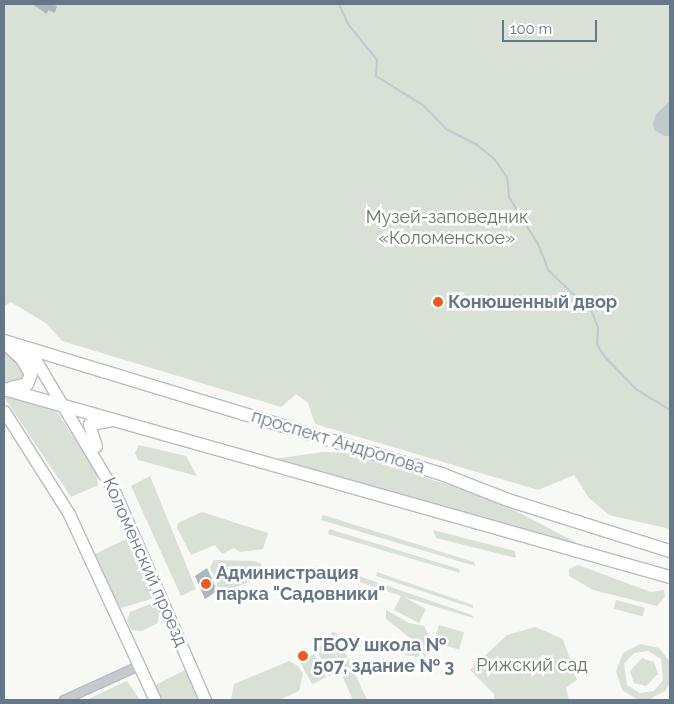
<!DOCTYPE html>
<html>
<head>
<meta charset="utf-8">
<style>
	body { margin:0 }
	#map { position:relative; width:674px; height:704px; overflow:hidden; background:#f8f8f5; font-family:Raleway,sans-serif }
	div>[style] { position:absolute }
	.green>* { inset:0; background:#d9e0d6; transform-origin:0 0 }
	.water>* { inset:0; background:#bfcacf }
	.stream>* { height:2px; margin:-1px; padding:0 1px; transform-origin:1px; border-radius:1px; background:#bfcacf }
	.building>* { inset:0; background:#aeb6bc }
	.roads { filter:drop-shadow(1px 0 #b8bdc2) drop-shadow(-1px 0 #b8bdc2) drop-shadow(0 1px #b8bdc2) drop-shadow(0 -1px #b8bdc2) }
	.street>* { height:8px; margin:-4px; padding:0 4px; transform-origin:4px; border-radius:4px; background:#c6cacd }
	.secondary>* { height:11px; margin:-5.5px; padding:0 5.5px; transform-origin:5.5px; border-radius:5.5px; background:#fff }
	.primary>* { height:12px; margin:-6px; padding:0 6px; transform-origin:6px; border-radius:6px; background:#fff }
	.dots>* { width:14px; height:14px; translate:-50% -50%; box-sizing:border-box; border:2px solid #fff; border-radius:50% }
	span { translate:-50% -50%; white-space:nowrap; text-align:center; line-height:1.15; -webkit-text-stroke:5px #fff; paint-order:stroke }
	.park-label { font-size:18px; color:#657a61 }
	.poi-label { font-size:18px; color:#657788; font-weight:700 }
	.left { translate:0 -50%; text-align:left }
	.street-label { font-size:18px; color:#657788 }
	.frame { position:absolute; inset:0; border:5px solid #657788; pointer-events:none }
	.scale { position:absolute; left:502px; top:20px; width:95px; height:22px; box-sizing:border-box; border:2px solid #657788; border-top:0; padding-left:6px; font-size:15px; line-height:18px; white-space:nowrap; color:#657788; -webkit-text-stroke:4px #fff; paint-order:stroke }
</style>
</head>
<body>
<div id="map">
	<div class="green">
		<i style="clip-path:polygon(4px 4px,670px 4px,670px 529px,609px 515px,589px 498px,574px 475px,538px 490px,315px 424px,308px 403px,296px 394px,281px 407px,62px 341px,47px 324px,11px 302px,4px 306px)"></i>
		<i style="clip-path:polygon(4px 350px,24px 367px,26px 380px,4px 382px)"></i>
		<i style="clip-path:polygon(4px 397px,53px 406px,97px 473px,98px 485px,71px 497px)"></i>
		<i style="clip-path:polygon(139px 445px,186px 456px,197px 476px,138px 460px,135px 453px)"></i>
		<i style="clip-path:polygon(323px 452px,348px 453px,493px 499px,579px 544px,274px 459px)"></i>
		<i style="clip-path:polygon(150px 476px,196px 589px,181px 596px,131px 486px)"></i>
		<i style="clip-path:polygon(202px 512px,268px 533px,263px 549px,240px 552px,234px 548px,222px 554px,215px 545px,191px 555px,177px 528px,178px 523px)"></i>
		<i style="clip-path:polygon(323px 515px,474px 562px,475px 566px,321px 520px)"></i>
		<i style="clip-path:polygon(329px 529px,459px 569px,460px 573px,328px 534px)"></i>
		<i style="clip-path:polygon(433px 530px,515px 551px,516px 558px,436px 538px)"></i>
		<i style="clip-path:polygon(128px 538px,155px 594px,151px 599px,121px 608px,117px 607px,95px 554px)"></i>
		<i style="clip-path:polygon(214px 560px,254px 561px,262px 564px,251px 581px,221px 593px,210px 567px)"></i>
		<i style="clip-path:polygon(578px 565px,651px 592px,664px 590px,665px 597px,657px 606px,593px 590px,569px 576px,569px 569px)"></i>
		<i style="clip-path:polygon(377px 572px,473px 605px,473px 608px,376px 576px)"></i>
		<i style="clip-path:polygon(353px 574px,472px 615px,473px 618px,404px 597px,426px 609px,419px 623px,394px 610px,401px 596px,351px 579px)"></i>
		<i style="left:616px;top:600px;width:30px;height:9px;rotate:15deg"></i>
		<i style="clip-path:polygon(150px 604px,159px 609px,158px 623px,142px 631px,131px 630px,127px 620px,130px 612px)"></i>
		<i style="clip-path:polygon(386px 610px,409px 623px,424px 626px,432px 642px,425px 658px,420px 647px,419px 657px,405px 655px,407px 640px,414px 641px,386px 619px)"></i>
		<i style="left:439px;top:625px;width:26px;height:18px;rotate:16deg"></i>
		<i style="clip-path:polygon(535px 627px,563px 639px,577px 680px,566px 688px,569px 700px,494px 700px,494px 694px,470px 670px,507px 635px)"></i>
		<i style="clip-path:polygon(332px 632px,336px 633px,367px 700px,353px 700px,340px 671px,329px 676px,316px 648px,329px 642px,342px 668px,329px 638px)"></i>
		<i style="clip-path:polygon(evenodd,640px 644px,659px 648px,670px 662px,670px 683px,665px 691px,648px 700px,638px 700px,622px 690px,616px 671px,623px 653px,640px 644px,648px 651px,661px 659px,663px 680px,654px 691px,640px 693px,627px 685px,624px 664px,634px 653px,648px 651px)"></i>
		<i style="left:314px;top:654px;width:26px;height:16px;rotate:62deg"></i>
		<i style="clip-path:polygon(642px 658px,654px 662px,658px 674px,646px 686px,634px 683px,630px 671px)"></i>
		<i style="clip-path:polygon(289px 661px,298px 666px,303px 674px,299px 691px,279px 700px,231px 700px,234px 684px)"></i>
		<i style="clip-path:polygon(187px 669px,200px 700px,161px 700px,154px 686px)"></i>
		<i style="clip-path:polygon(127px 681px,140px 700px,86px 700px)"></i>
	</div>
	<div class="water">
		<i style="clip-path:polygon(670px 101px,670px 136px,665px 136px,654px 130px,653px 123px,656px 114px)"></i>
	</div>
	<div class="stream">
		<i style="left:339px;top:4px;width:22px;rotate:66deg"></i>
		<i style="left:348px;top:24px;width:46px;rotate:51.1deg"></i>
		<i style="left:377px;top:60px;width:16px;rotate:94deg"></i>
		<i style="left:376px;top:76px;width:57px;rotate:32deg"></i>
		<i style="left:424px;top:106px;width:32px;rotate:46deg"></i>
		<i style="left:446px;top:129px;width:34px;rotate:27deg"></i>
		<i style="left:476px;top:144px;width:25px;rotate:40deg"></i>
		<i style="left:495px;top:160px;width:21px;rotate:55deg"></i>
		<i style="left:507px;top:177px;width:20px;rotate:84deg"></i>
		<i style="left:509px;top:197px;width:55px;rotate:58.3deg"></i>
		<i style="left:538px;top:244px;width:29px;rotate:68deg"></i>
		<i style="left:549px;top:271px;width:59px;rotate:43.6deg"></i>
		<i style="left:592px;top:312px;width:17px;rotate:69deg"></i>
		<i style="left:598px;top:328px;width:17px;rotate:93deg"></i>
		<i style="left:597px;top:345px;width:14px;rotate:56deg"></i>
		<i style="left:605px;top:357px;width:46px;rotate:45.9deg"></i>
		<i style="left:637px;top:390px;width:39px;rotate:31deg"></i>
	</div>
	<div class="building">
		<i style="clip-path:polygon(32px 4px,51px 4px,57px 6px,55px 13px,48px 10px,47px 14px)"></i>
		<i style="clip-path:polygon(207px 568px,217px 591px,205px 599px,195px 576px)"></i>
	</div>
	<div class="roads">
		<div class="street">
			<i style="left:64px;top:700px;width:82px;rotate:-24.4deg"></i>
		</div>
		<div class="secondary">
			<i style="left:21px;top:346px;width:21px;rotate:45deg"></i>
			<i style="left:36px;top:361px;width:154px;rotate:59.1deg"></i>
			<i style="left:115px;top:493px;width:226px;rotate:66.5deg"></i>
			<i style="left:4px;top:411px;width:122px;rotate:57.7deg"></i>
			<i style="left:69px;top:514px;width:205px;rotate:65.2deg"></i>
			<i style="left:96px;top:446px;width:23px;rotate:-108deg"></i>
			<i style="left:89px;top:424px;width:20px;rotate:-9deg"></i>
		</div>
		<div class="primary">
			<i style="left:4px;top:341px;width:460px;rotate:16.9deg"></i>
			<i style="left:444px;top:475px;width:69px;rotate:21.3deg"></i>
			<i style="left:508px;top:500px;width:170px;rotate:17.5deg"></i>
			<i style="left:4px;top:342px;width:25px;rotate:43deg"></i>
			<i style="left:22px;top:359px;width:17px;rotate:59deg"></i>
			<i style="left:31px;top:374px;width:11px;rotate:112deg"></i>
			<i style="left:27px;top:384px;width:16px;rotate:166deg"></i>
			<i style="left:4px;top:389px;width:692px;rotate:15.76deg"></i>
		</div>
	</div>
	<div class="dots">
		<i style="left:438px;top:302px;background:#ec5b21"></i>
		<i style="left:206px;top:584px;background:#ec5b21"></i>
		<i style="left:303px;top:656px;background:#ec5b21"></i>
	</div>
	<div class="park-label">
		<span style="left:447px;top:228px">Музей-заповедник<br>«Коломенское»</span>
		<span style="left:532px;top:665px">Рижский сад</span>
	</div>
	<div class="poi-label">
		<span class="left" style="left:448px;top:302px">Конюшенный двор</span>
		<span class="left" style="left:216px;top:584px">Администрация<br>парка "Садовники"</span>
		<span class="left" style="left:313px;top:656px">ГБОУ школа №<br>507, здание № 3</span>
	</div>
	<div class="street-label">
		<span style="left:338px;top:442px;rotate:17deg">проспект Андропова</span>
		<span style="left:145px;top:562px;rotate:66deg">Коломенский проезд</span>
	</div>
	<div class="frame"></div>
	<div class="scale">100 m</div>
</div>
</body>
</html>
